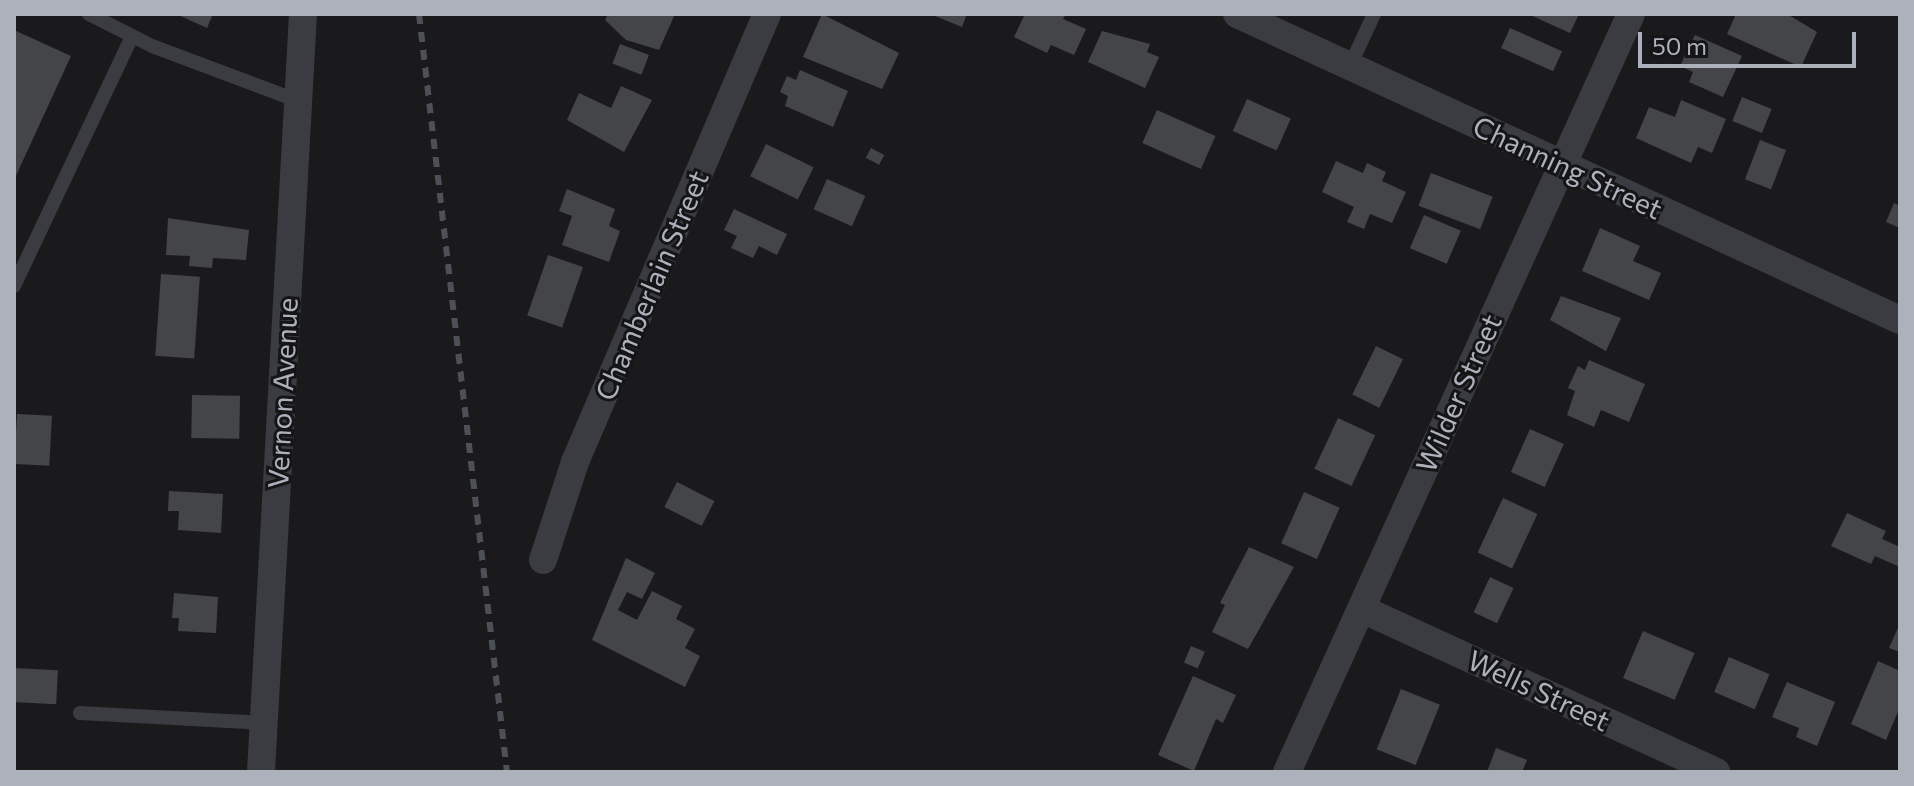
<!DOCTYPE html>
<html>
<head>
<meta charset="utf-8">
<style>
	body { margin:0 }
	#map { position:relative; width:1914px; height:786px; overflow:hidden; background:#1a1a1c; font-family:Commissioner,sans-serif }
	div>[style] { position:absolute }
	.building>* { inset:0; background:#444549; transform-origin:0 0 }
	.service>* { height:14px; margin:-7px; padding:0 7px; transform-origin:7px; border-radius:7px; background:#3a3c41 }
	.minor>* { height:28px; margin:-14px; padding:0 14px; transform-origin:14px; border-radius:14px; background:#3a3c41 }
	.rail>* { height:6px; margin-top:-3px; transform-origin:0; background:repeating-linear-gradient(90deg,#4d5056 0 10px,transparent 0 18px) }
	span { translate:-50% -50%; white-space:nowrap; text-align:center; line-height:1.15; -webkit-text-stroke:6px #151517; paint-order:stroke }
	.street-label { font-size:28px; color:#acb1bc }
	.frame { position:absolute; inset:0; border:16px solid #acb1bc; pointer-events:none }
	.scale { position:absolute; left:1638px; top:32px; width:218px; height:36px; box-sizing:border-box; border:4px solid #acb1bc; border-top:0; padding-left:10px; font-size:24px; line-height:28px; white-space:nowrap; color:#acb1bc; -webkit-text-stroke:6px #151517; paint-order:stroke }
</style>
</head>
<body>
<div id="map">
	<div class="building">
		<i style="clip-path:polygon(176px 14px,213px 14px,207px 28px)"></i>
		<i style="clip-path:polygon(608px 14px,675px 14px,659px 50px,626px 40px,605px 20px)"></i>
		<i style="clip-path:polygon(822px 14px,899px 53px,882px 89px,803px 57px)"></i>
		<i style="clip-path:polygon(930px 14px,967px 14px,962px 27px)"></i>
		<i style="clip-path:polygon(1025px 14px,1066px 14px,1063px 19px,1086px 29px,1074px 55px,1051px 45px,1047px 53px,1014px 37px)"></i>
		<i style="clip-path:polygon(1528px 14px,1579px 14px,1570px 33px)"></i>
		<i style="clip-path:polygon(1736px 14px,1787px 14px,1817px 32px,1801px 67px,1727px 34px)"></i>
		<i style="left:1510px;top:28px;width:57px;height:22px;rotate:24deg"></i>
		<i style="clip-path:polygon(14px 30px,71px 56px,14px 180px)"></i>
		<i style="clip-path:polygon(1102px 31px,1150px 44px,1147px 52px,1159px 57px,1145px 88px,1088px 62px)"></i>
		<i style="clip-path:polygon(1695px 35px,1742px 56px,1723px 97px,1689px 82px,1693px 72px,1680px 66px)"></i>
		<i style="left:620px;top:44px;width:31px;height:21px;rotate:21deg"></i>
		<i style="clip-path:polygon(800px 70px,848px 91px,833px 127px,785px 106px,788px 96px,780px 92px,787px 76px,796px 80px)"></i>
		<i style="clip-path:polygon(621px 86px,652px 100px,624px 152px,567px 120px,579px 93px,611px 108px)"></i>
		<i style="left:1742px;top:97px;width:32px;height:26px;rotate:22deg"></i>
		<i style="left:1247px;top:99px;width:48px;height:35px;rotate:24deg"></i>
		<i style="clip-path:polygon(1681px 100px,1726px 119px,1712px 153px,1698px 147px,1691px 163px,1636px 138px,1649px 107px,1675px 117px)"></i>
		<i style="left:1157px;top:110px;width:64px;height:36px;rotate:24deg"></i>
		<i style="left:1760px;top:140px;width:28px;height:42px;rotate:21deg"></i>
		<i style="left:766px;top:144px;width:53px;height:36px;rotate:26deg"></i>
		<i style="left:871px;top:148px;width:15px;height:11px;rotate:28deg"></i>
		<i style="clip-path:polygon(1336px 161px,1363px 173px,1367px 163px,1386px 172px,1382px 181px,1406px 192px,1392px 223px,1370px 214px,1364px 229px,1347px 222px,1354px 207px,1322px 192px)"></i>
		<i style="left:1431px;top:173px;width:66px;height:35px;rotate:21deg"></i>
		<i style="left:827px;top:179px;width:42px;height:33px;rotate:24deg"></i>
		<i style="clip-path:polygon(567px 189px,615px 209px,609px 226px,620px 231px,609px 262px,562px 245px,572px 216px,559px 211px)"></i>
		<i style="clip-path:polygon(1894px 203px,1900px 206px,1900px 228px,1886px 222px)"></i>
		<i style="clip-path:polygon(734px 209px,787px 234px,777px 255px,759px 246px,753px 258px,731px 248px,737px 236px,724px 230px)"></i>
		<i style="left:1424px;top:215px;width:40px;height:36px;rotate:23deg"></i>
		<i style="clip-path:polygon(168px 218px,249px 230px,246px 260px,213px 258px,212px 268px,189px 266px,190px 256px,166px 255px)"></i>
		<i style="clip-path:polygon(1600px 228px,1640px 246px,1633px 261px,1661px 273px,1649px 300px,1582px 271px)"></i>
		<i style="left:548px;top:255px;width:37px;height:64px;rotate:19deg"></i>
		<i style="left:161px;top:274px;width:39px;height:82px;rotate:4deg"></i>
		<i style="clip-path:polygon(1561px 296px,1621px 318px,1606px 351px,1550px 320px)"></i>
		<i style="left:1376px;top:346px;width:30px;height:54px;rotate:26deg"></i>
		<i style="clip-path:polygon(1589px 360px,1645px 384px,1629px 422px,1601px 410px,1594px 427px,1567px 415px,1575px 391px,1568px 388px,1578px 366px,1585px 370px)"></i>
		<i style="left:192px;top:395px;width:48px;height:43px;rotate:1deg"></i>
		<i style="left:17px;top:414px;width:35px;height:50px;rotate:3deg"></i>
		<i style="left:1338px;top:418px;width:41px;height:56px;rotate:25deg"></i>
		<i style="left:1530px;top:429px;width:37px;height:47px;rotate:24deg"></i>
		<i style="left:677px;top:482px;width:42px;height:28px;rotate:27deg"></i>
		<i style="clip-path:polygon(169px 491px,223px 494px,221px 533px,178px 530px,179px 511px,168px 511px)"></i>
		<i style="left:1304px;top:492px;width:39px;height:56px;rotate:24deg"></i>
		<i style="left:1503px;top:498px;width:38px;height:60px;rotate:25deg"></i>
		<i style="clip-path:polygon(1847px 513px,1886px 531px,1882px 539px,1900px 547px,1900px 567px,1875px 556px,1871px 564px,1831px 546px)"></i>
		<i style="clip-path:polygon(1249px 547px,1294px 567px,1248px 649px,1212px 632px,1225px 605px,1220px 603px)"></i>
		<i style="clip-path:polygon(626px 558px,655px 573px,642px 599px,627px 592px,618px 610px,637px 620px,652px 591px,682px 606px,676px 619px,695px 629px,685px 648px,700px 656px,685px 687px,592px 640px)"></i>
		<i style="left:1490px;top:577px;width:26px;height:39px;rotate:25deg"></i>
		<i style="clip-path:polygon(174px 593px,218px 597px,216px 633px,178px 631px,179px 618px,172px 618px)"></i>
		<i style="clip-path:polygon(1900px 623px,1900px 652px,1889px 648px)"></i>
		<i style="left:1643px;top:631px;width:56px;height:51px;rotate:23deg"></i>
		<i style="left:1191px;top:646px;width:15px;height:18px;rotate:23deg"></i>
		<i style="left:1729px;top:657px;width:44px;height:38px;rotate:23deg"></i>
		<i style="clip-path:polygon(1878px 661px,1900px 671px,1900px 707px,1886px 740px,1851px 724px)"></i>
		<i style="left:14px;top:668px;width:44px;height:34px;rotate:3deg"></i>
		<i style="clip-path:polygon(1193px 676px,1236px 695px,1223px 723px,1216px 719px,1194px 771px,1158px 755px)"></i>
		<i style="clip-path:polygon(1787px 682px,1835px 702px,1817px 746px,1796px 737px,1799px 728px,1772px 717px)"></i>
		<i style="left:1401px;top:689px;width:42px;height:65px;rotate:22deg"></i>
		<i style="clip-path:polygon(1496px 748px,1527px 760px,1522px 772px,1487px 772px)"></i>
	</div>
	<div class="service">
		<i style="left:89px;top:14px;width:71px;rotate:26.9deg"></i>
		<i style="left:152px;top:46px;width:156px;rotate:20.6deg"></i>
		<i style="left:1350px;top:66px;width:57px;rotate:-65.2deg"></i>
		<i style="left:14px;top:286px;width:276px;rotate:-64.7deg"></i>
		<i style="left:80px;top:713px;width:184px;rotate:3.1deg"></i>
	</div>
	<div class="minor">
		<i style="left:1237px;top:14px;width:730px;rotate:24.78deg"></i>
		<i style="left:543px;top:560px;width:103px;rotate:-71.9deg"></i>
		<i style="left:575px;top:462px;width:487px;rotate:-66.8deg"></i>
		<i style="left:1362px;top:609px;width:390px;rotate:24.7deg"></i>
		<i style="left:261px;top:772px;width:759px;rotate:-86.83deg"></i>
		<i style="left:1287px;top:772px;width:832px;rotate:-65.59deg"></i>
	</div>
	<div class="rail">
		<i style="left:419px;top:14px;width:763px;rotate:83.38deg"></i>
	</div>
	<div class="street-label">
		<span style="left:1568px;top:167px;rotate:25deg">Channing Street</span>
		<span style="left:651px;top:285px;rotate:-67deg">Chamberlain Street</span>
		<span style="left:282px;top:393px;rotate:-87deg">Vernon Avenue</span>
		<span style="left:1458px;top:393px;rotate:-66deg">Wilder Street</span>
		<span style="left:1539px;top:690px;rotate:25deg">Wells Street</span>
	</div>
	<div class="frame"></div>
	<div class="scale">50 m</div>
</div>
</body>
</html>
